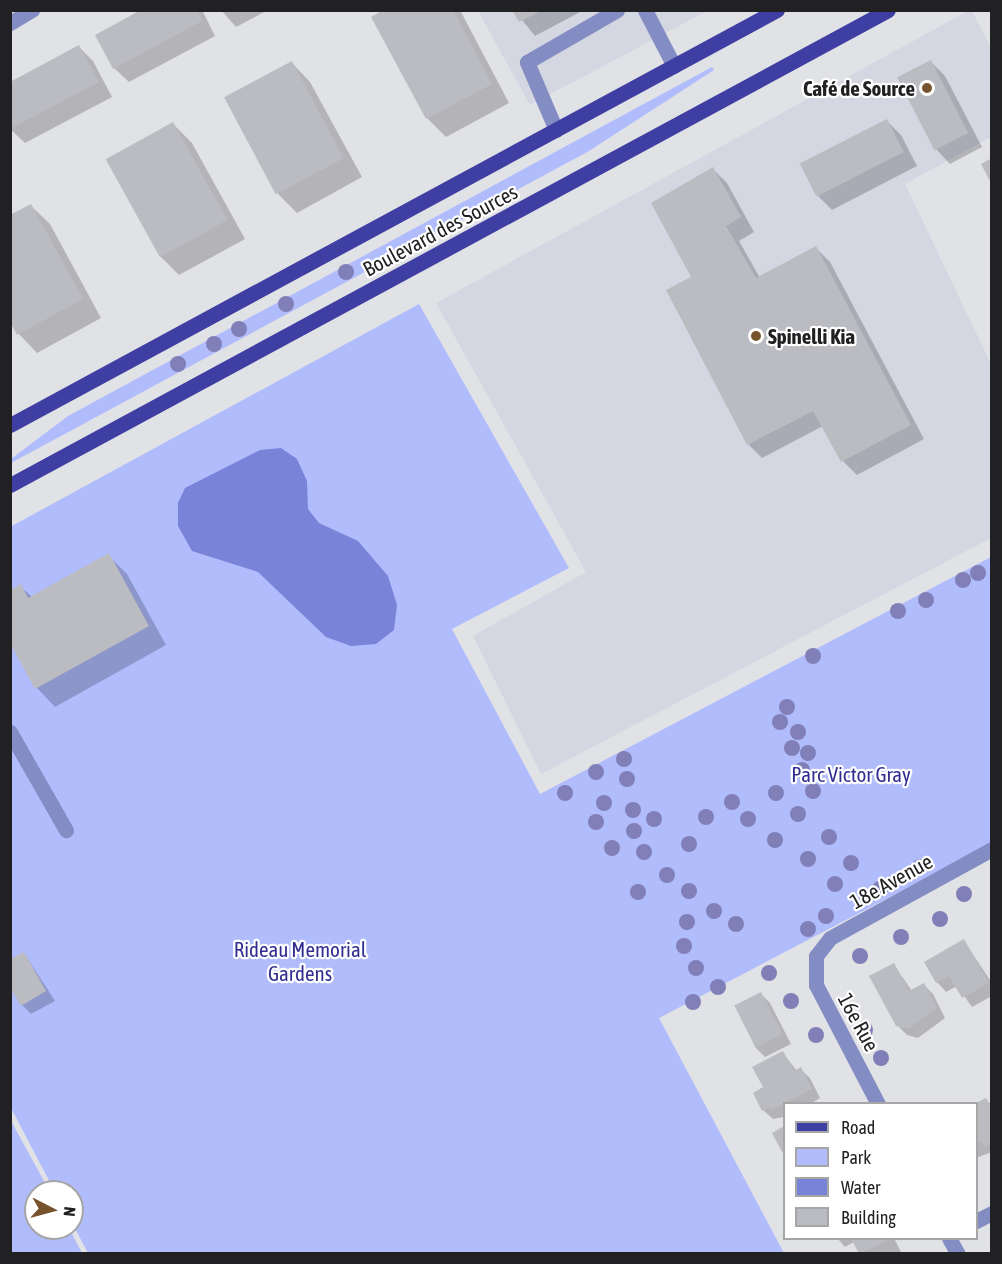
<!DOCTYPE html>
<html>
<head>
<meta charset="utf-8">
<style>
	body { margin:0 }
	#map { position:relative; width:1002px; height:1264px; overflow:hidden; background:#e1e2e6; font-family:"Asap Condensed",sans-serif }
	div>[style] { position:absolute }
	.built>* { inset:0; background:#d4d6e1 }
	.green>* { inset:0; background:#b1bcfd }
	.water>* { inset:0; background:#7983d7 }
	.shadow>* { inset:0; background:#0003 }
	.building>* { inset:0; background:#bbbcc1; transform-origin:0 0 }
	.minor>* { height:15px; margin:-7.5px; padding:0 7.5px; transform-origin:7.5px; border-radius:7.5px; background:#848cc4 }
	.major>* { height:15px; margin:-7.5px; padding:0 7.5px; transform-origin:7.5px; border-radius:7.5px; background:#3e3ea3 }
	.trees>* { width:16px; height:16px; margin:-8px; border-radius:50%; background:#807fb7 }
	.dots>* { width:16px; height:16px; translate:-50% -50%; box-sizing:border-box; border:3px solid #fff; border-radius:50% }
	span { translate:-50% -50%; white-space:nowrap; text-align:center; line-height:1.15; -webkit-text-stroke:4.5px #fff; paint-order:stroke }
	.poi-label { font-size:21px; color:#212123; font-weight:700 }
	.right { translate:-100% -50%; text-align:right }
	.left { translate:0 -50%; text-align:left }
	.street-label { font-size:21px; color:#212123 }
	.park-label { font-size:21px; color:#312e91 }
	.frame { position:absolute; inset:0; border:12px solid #212123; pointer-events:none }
	.legend { position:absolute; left:783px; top:1102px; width:195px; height:138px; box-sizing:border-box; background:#fff; border:2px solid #a6a6a7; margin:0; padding:8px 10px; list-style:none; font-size:18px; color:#212123 }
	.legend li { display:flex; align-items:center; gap:12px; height:30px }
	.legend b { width:30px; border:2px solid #a6a6a7 }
	.north { position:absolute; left:24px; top:1180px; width:60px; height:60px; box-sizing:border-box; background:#fff; border:2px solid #a6a6a7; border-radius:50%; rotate:96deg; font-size:16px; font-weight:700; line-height:24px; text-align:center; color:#212123 }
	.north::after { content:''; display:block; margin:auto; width:21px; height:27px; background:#76532c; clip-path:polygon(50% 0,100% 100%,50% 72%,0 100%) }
</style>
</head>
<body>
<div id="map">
	<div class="built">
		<i style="clip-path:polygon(478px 11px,707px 11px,530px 105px)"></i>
		<i style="clip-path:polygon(968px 11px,972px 11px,991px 48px,991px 137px,905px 184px,991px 364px,991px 538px,541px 774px,473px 636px,586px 572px,436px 303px)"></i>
	</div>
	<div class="green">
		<i style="clip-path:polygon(712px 67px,714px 70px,589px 151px,11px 463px,11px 459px,68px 416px)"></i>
		<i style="clip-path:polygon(419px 304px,569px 568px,452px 629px,540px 794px,991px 557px,991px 844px,659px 1018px,784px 1253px,88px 1253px,72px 1223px,72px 1192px,55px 1192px,11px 1108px,10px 527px)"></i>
		<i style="clip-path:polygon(10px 1119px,50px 1192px,36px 1192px,36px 1228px,69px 1228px,82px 1253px,11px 1253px)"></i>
	</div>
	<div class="water">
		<i style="clip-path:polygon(281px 448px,297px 459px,307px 481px,308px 509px,319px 523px,358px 541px,388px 576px,397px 605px,394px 630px,376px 644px,351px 646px,326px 637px,258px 572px,192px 551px,178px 526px,178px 503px,185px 488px,260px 450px)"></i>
	</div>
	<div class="shadow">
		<i style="clip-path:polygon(144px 10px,202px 10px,215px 36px,129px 82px,114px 68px)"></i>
		<i style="clip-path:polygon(221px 10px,268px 10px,236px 27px)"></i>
		<i style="clip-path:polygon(386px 10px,460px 10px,509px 103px,446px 137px,427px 118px)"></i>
		<i style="clip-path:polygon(514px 10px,584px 10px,535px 36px)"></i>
		<i style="clip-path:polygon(79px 47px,93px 61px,112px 97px,25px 143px,10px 129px,10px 84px)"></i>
		<i style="clip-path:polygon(931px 62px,945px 76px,982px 147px,950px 164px,936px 149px,899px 79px)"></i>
		<i style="clip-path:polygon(292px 63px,310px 82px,362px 177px,297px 213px,278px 194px)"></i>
		<i style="clip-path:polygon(887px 121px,901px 135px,917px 166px,832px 210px,818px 196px)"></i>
		<i style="clip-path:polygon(173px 124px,192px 143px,245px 239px,179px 275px,161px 257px)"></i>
		<i style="clip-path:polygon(713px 169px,727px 183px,754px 232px,739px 241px,760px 278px,816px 248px,830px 262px,924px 439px,857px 475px,843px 461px,823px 426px,762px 458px,748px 444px,693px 277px)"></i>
		<i style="clip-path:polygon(31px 206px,50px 224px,101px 318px,37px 353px,19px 334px)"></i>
		<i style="clip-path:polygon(108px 555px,127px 574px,166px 645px,55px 707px,37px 688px,20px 586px,32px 597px)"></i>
		<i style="clip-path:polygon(964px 941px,992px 983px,992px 996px,972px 1007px,957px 986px,946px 992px,937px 982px)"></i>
		<i style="clip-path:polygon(24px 953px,55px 1001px,31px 1014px,22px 1005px)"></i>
		<i style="clip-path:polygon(894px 965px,912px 991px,924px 985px,933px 994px,945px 1018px,918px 1038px,907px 1035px,897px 1025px)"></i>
		<i style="clip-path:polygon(761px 994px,770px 1003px,791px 1044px,765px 1057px,756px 1048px,737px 1007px)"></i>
		<i style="clip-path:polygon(783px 1053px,797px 1071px,800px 1069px,810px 1078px,820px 1098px,810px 1104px,784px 1104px,784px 1117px,773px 1119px,763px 1110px,765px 1088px)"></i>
		<i style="clip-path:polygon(986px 1100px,992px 1105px,992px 1152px,976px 1158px,976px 1105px)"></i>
		<i style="clip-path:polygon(837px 1238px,894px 1238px,902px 1254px,860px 1254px,854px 1242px,845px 1247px)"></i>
	</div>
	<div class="building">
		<i style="clip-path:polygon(141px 10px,197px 10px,202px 21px,113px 69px,95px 35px)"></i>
		<i style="clip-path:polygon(383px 10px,453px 10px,492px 84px,426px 119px,371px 17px)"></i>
		<i style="clip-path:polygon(512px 10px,543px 10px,519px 22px)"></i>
		<i style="clip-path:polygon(79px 45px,99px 82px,10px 129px,10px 82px)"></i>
		<i style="left:931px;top:60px;width:82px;height:38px;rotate:63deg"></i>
		<i style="left:292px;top:61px;width:110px;height:77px;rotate:62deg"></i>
		<i style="left:887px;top:119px;width:37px;height:98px;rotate:63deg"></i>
		<i style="left:173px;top:122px;width:112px;height:77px;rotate:61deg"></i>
		<i style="clip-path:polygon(992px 158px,992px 185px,981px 164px)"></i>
		<i style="clip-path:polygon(713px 167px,741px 217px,726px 226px,756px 278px,816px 246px,911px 425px,841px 462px,813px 411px,747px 445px,666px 290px,691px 277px,651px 203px)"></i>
		<i style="clip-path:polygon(31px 204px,83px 299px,17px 335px,10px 322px,10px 215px)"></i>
		<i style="clip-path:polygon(109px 553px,149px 626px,35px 689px,10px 643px,10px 590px,21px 584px,28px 598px)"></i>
		<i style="clip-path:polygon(964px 939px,989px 983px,962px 998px,949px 976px,936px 983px,924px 962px)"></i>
		<i style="clip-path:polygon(24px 952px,46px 991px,21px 1006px,10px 988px,10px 959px)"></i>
		<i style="clip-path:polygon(894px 963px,909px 991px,924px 983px,937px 1008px,908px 1029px,896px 1026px,869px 976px)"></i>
		<i style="left:761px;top:992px;width:47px;height:30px;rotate:63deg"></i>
		<i style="clip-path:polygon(783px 1051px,794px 1071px,801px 1067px,812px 1089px,772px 1110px,770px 1107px,762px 1111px,753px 1093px,763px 1087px,752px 1067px)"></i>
		<i style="clip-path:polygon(986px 1098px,992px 1109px,992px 1144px,985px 1147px,982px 1141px,976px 1144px,976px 1103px)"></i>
		<i style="clip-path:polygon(784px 1126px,784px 1151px,782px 1152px,772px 1133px)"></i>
		<i style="clip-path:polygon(851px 1238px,888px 1238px,889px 1240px,859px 1254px)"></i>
	</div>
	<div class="minor">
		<i style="left:645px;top:10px;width:63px;rotate:62.6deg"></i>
		<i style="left:10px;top:23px;width:26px;rotate:-31deg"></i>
		<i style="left:556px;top:130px;width:74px;rotate:-113.1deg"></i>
		<i style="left:527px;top:62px;width:104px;rotate:-30deg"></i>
		<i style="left:10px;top:732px;width:113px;rotate:60.3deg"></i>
		<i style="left:878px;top:1104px;width:134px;rotate:-117.5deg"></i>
		<i style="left:816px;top:985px;width:29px;rotate:-90deg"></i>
		<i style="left:816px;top:956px;width:23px;rotate:-52deg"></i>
		<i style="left:830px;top:938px;width:185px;rotate:-28.8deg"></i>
		<i style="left:976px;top:1221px;width:18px;rotate:-27deg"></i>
		<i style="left:949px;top:1238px;width:18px;rotate:61deg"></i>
	</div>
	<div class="major">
		<i style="left:10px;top:425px;width:872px;rotate:-28.42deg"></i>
		<i style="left:10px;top:485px;width:998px;rotate:-28.41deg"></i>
	</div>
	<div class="trees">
		<i style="left:346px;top:272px"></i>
		<i style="left:286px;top:304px"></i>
		<i style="left:239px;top:329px"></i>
		<i style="left:214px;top:344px"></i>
		<i style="left:178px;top:364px"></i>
		<i style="left:978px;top:573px"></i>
		<i style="left:963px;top:580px"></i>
		<i style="left:926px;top:600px"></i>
		<i style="left:898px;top:611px"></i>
		<i style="left:813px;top:656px"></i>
		<i style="left:787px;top:707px"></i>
		<i style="left:780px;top:722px"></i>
		<i style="left:798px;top:732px"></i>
		<i style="left:792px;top:748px"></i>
		<i style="left:808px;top:753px"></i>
		<i style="left:624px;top:759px"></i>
		<i style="left:802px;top:770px"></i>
		<i style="left:596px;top:772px"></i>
		<i style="left:627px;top:779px"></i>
		<i style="left:813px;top:791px"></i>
		<i style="left:565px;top:793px"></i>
		<i style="left:776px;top:793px"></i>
		<i style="left:732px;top:802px"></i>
		<i style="left:604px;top:803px"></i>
		<i style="left:633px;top:810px"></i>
		<i style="left:798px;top:814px"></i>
		<i style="left:706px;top:817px"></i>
		<i style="left:654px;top:819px"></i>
		<i style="left:748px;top:819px"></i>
		<i style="left:596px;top:822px"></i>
		<i style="left:634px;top:831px"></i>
		<i style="left:829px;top:837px"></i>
		<i style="left:775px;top:840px"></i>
		<i style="left:689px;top:844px"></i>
		<i style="left:612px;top:848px"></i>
		<i style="left:644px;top:852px"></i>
		<i style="left:808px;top:859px"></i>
		<i style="left:851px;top:863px"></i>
		<i style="left:920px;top:867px"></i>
		<i style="left:667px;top:875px"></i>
		<i style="left:835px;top:884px"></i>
		<i style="left:880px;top:889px"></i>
		<i style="left:689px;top:891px"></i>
		<i style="left:638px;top:892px"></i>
		<i style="left:964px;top:894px"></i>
		<i style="left:714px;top:911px"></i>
		<i style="left:826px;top:916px"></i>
		<i style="left:940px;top:919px"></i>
		<i style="left:687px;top:922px"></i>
		<i style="left:736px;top:924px"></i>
		<i style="left:808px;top:929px"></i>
		<i style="left:901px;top:937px"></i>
		<i style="left:684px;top:946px"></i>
		<i style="left:860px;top:956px"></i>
		<i style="left:696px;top:968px"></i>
		<i style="left:769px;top:973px"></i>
		<i style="left:718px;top:987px"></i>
		<i style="left:791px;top:1001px"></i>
		<i style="left:693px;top:1002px"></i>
		<i style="left:865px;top:1030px"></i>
		<i style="left:816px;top:1035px"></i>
		<i style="left:881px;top:1058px"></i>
	</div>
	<div class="dots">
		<i style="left:927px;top:88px;background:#76532c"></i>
		<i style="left:756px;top:336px;background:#76532c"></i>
	</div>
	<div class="poi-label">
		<span class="right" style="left:915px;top:88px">Café de Source</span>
		<span class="left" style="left:768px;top:336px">Spinelli Kia</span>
	</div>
	<div class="street-label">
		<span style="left:440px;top:230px;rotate:-28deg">Boulevard des Sources</span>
		<span style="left:891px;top:881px;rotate:-29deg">18e Avenue</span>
		<span style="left:859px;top:1022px;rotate:62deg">16e Rue</span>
	</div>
	<div class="park-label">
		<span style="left:851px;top:774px">Parc Victor Gray</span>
		<span style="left:300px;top:961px">Rideau Memorial<br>Gardens</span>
	</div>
	<div class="frame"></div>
	<ul class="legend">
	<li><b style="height:8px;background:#3e3ea3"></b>Road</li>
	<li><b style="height:16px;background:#b1bcfd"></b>Park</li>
	<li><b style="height:16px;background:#7983d7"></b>Water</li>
	<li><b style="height:16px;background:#bbbcc1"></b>Building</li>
	</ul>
	<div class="north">N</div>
</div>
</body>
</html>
